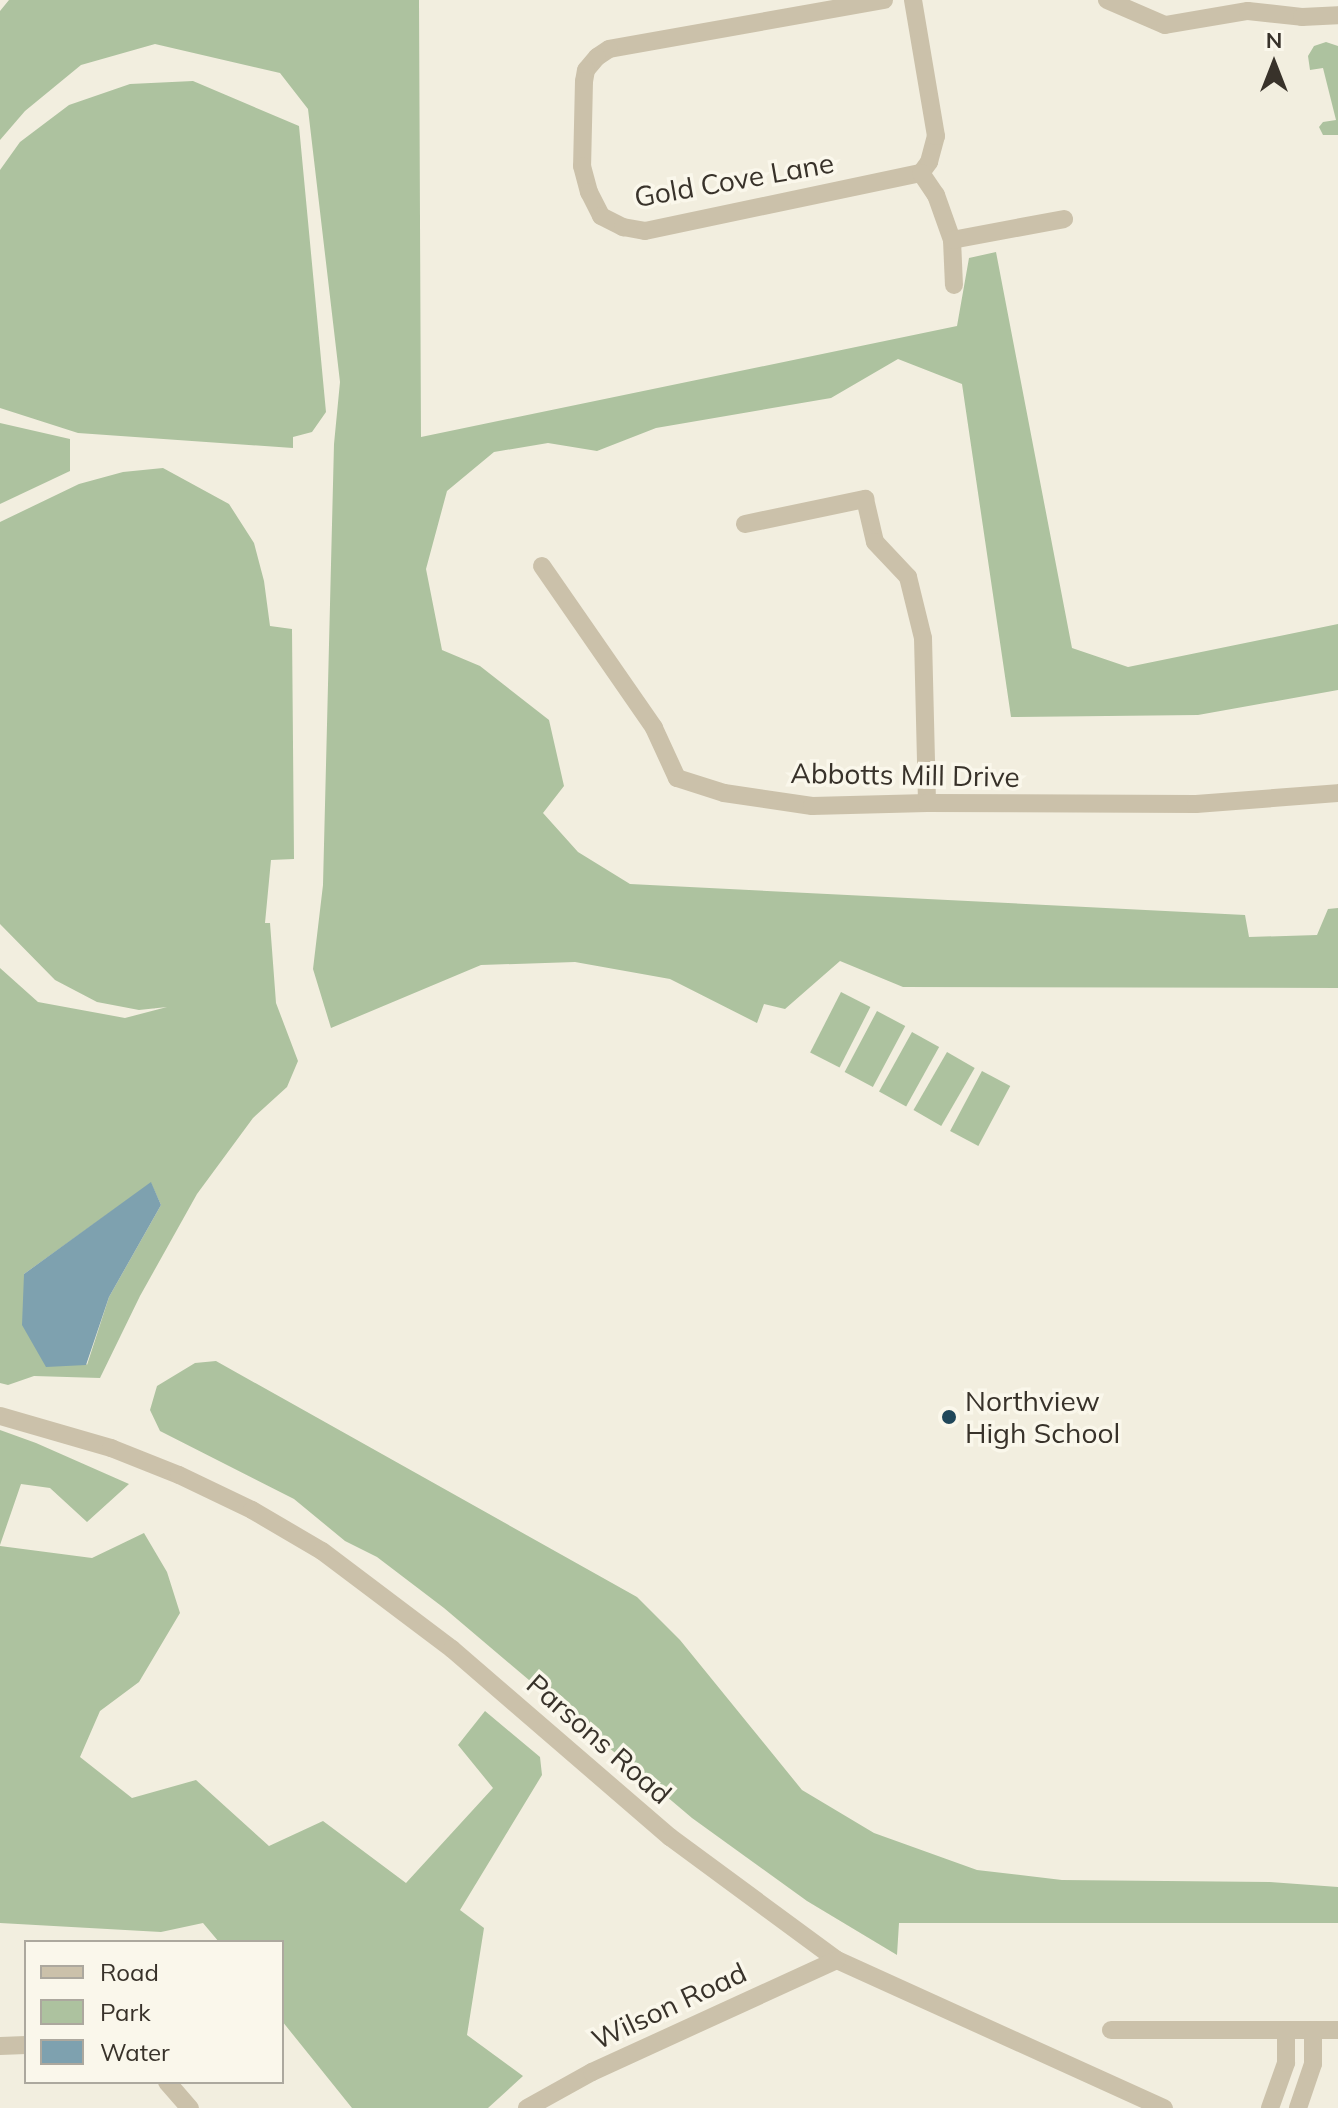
<!DOCTYPE html>
<html>
<head>
<meta charset="utf-8">
<style>
	body { margin:0 }
	#map { position:relative; width:1338px; height:2108px; overflow:hidden; background:#f2eedf; font-family:Mulish,sans-serif }
	div>[style] { position:absolute }
	.green>* { inset:0; background:#adc29f; transform-origin:0 0 }
	.water>* { inset:0; background:#7ea1af }
	.street>* { height:18px; margin:-9px; padding:0 9px; transform-origin:9px; border-radius:9px; background:#cbc1aa }
	.dots>* { width:22px; height:22px; translate:-50% -50%; box-sizing:border-box; border:4px solid #faf7eb; border-radius:50% }
	span { translate:-50% -50%; white-space:nowrap; text-align:center; line-height:1.15; -webkit-text-stroke:7px #faf7eb; paint-order:stroke }
	.street-label { font-size:28px; color:#38322a }
	.poi-label { font-size:28px; color:#38322a }
	.left { translate:0 -50%; text-align:left }
	.legend { position:absolute; left:24px; top:1940px; width:260px; height:144px; box-sizing:border-box; background:#faf7eb; border:2px solid #aca89e; margin:0; padding:10px 14px; list-style:none; font-size:24px; color:#38322a }
	.legend li { display:flex; align-items:center; gap:16px; height:40px }
	.legend b { width:40px; border:2px solid #aca89e }
	.north { position:absolute; left:1234px; top:24px; width:80px; height:80px; -webkit-text-stroke:6px #faf7eb; paint-order:stroke; rotate:0deg; font-size:22px; font-weight:700; line-height:32px; text-align:center; color:#38322a }
	.north::after { content:''; display:block; margin:auto; width:28px; height:36px; background:#38322a; clip-path:polygon(50% 0,100% 100%,50% 72%,0 100%) }
</style>
</head>
<body>
<div id="map">
	<div class="green">
		<i style="clip-path:polygon(9px 0,419px 0,421px 437px,957px 326px,969px 258px,996px 252px,1072px 648px,1128px 667px,1338px 624px,1338px 690px,1198px 715px,1011px 717px,962px 384px,898px 359px,831px 398px,656px 428px,597px 451px,548px 443px,494px 452px,447px 491px,426px 569px,442px 650px,480px 666px,549px 720px,564px 786px,543px 813px,578px 852px,630px 884px,1245px 915px,1249px 937px,1317px 935px,1328px 909px,1338px 908px,1338px 988px,903px 987px,840px 961px,785px 1009px,764px 1004px,757px 1023px,670px 979px,575px 962px,481px 965px,331px 1028px,313px 969px,323px 885px,334px 444px,340px 382px,308px 109px,280px 73px,155px 44px,81px 65px,25px 111px,0 140px,0 11px)"></i>
		<i style="clip-path:polygon(1326px 42px,1338px 46px,1338px 135px,1323px 135px,1319px 127px,1323px 122px,1336px 120px,1323px 68px,1310px 70px,1308px 56px,1314px 46px)"></i>
		<i style="clip-path:polygon(193px 81px,299px 126px,326px 412px,312px 432px,293px 437px,293px 448px,78px 433px,0 408px,0 170px,20px 142px,69px 105px,130px 84px)"></i>
		<i style="clip-path:polygon(0 423px,70px 439px,70px 471px,0 504px)"></i>
		<i style="clip-path:polygon(evenodd,163px 468px,229px 504px,254px 543px,264px 581px,270px 626px,292px 629px,294px 859px,271px 860px,265px 923px,270px 923px,276px 1003px,298px 1061px,287px 1087px,253px 1118px,197px 1194px,140px 1296px,100px 1378px,34px 1376px,8px 1385px,0 1383px,0 968px,38px 1002px,125px 1018px,167px 1007px,139px 1010px,97px 1002px,55px 980px,0 924px,0 522px,79px 484px,123px 472px,163px 468px,151px 1183px,161px 1205px,109px 1297px,87px 1365px,24px 1274px,151px 1183px)"></i>
		<i style="left:841px;top:992px;width:33px;height:68px;rotate:27deg"></i>
		<i style="left:877px;top:1011px;width:32px;height:69px;rotate:28deg"></i>
		<i style="left:912px;top:1032px;width:31px;height:68px;rotate:29deg"></i>
		<i style="left:947px;top:1052px;width:32px;height:67px;rotate:30deg"></i>
		<i style="left:982px;top:1071px;width:32px;height:68px;rotate:28deg"></i>
		<i style="clip-path:polygon(216px 1361px,637px 1597px,680px 1640px,802px 1790px,874px 1833px,977px 1870px,1062px 1880px,1270px 1882px,1338px 1887px,1338px 1923px,899px 1923px,897px 1955px,807px 1901px,692px 1818px,444px 1608px,377px 1557px,345px 1541px,294px 1499px,160px 1431px,150px 1410px,157px 1386px,195px 1363px)"></i>
		<i style="clip-path:polygon(0 1430px,36px 1443px,129px 1484px,87px 1522px,50px 1488px,21px 1484px,0 1545px)"></i>
		<i style="clip-path:polygon(144px 1533px,167px 1572px,180px 1613px,139px 1682px,100px 1711px,80px 1757px,132px 1798px,196px 1780px,269px 1846px,323px 1821px,406px 1883px,493px 1788px,458px 1745px,485px 1711px,540px 1757px,542px 1775px,460px 1910px,484px 1928px,467px 2035px,523px 2076px,488px 2108px,352px 2108px,282px 2021px,282px 1942px,219px 1942px,203px 1923px,161px 1932px,0 1923px,0 1546px,92px 1558px)"></i>
	</div>
	<div class="water">
		<i style="clip-path:polygon(151px 1182px,161px 1205px,109px 1297px,86px 1365px,46px 1367px,22px 1325px,24px 1274px)"></i>
	</div>
	<div class="street">
		<i style="left:884px;top:0;width:279px;rotate:169.9deg"></i>
		<i style="left:609px;top:49px;width:14px;rotate:146deg"></i>
		<i style="left:597px;top:57px;width:17px;rotate:130deg"></i>
		<i style="left:586px;top:70px;width:11px;rotate:100deg"></i>
		<i style="left:584px;top:81px;width:85px;rotate:91.3deg"></i>
		<i style="left:582px;top:166px;width:27px;rotate:75deg"></i>
		<i style="left:589px;top:192px;width:27px;rotate:63deg"></i>
		<i style="left:601px;top:216px;width:25px;rotate:27deg"></i>
		<i style="left:623px;top:227px;width:22px;rotate:10deg"></i>
		<i style="left:645px;top:231px;width:282px;rotate:-11.9deg"></i>
		<i style="left:921px;top:173px;width:14px;rotate:-54deg"></i>
		<i style="left:929px;top:162px;width:27px;rotate:-75deg"></i>
		<i style="left:936px;top:136px;width:138px;rotate:-99.6deg"></i>
		<i style="left:1107px;top:0;width:63px;rotate:23.3deg"></i>
		<i style="left:1165px;top:25px;width:84px;rotate:-9.6deg"></i>
		<i style="left:1248px;top:11px;width:54px;rotate:6.3deg"></i>
		<i style="left:1302px;top:17px;width:36px;rotate:-3deg"></i>
		<i style="left:921px;top:173px;width:27px;rotate:56deg"></i>
		<i style="left:936px;top:195px;width:48px;rotate:70.4deg"></i>
		<i style="left:952px;top:240px;width:45px;rotate:87.5deg"></i>
		<i style="left:952px;top:240px;width:114px;rotate:-10.6deg"></i>
		<i style="left:745px;top:524px;width:123px;rotate:-11.8deg"></i>
		<i style="left:865px;top:499px;width:44px;rotate:76.9deg"></i>
		<i style="left:875px;top:542px;width:48px;rotate:46.7deg"></i>
		<i style="left:908px;top:577px;width:63px;rotate:76.2deg"></i>
		<i style="left:923px;top:638px;width:165px;rotate:88.6deg"></i>
		<i style="left:542px;top:566px;width:197px;rotate:55.3deg"></i>
		<i style="left:654px;top:728px;width:55px;rotate:65.3deg"></i>
		<i style="left:677px;top:778px;width:49px;rotate:17.7deg"></i>
		<i style="left:724px;top:793px;width:89px;rotate:8.4deg"></i>
		<i style="left:812px;top:806px;width:115px;rotate:-1.5deg"></i>
		<i style="left:927px;top:803px;width:269px;rotate:0.2deg"></i>
		<i style="left:1196px;top:804px;width:142px;rotate:-4.4deg"></i>
		<i style="left:0;top:1416px;width:116px;rotate:16.1deg"></i>
		<i style="left:111px;top:1448px;width:73px;rotate:21.7deg"></i>
		<i style="left:179px;top:1475px;width:81px;rotate:25.6deg"></i>
		<i style="left:252px;top:1510px;width:81px;rotate:30.4deg"></i>
		<i style="left:322px;top:1551px;width:163px;rotate:37deg"></i>
		<i style="left:452px;top:1649px;width:288px;rotate:40.8deg"></i>
		<i style="left:670px;top:1837px;width:207px;rotate:36.4deg"></i>
		<i style="left:837px;top:1960px;width:359px;rotate:24.4deg"></i>
		<i style="left:1111px;top:2030px;width:227px"></i>
		<i style="left:0;top:2046px;width:26px;rotate:-2deg"></i>
		<i style="left:167px;top:2082px;width:35px;rotate:49deg"></i>
		<i style="left:527px;top:2108px;width:74px;rotate:-29deg"></i>
		<i style="left:592px;top:2072px;width:269px;rotate:-24.6deg"></i>
		<i style="left:1270px;top:2108px;width:48px;rotate:-70.4deg"></i>
		<i style="left:1286px;top:2063px;width:33px;rotate:-90deg"></i>
		<i style="left:1298px;top:2108px;width:46px;rotate:-71.2deg"></i>
		<i style="left:1313px;top:2064px;width:34px;rotate:-90deg"></i>
	</div>
	<div class="dots">
		<i style="left:949px;top:1417px;background:#20475a"></i>
	</div>
	<div class="street-label">
		<span style="left:734px;top:180px;rotate:-10deg">Gold Cove Lane</span>
		<span style="left:905px;top:775px;rotate:1deg">Abbotts Mill Drive</span>
		<span style="left:599px;top:1739px;rotate:41deg">Parsons Road</span>
		<span style="left:669px;top:2006px;rotate:-25deg">Wilson Road</span>
	</div>
	<div class="poi-label">
		<span class="left" style="left:965px;top:1417px">Northview<br>High School</span>
	</div>
	<ul class="legend">
	<li><b style="height:10px;background:#cbc1aa"></b>Road</li>
	<li><b style="height:22px;background:#adc29f"></b>Park</li>
	<li><b style="height:22px;background:#7ea1af"></b>Water</li>
	</ul>
	<div class="north">N</div>
</div>
</body>
</html>
